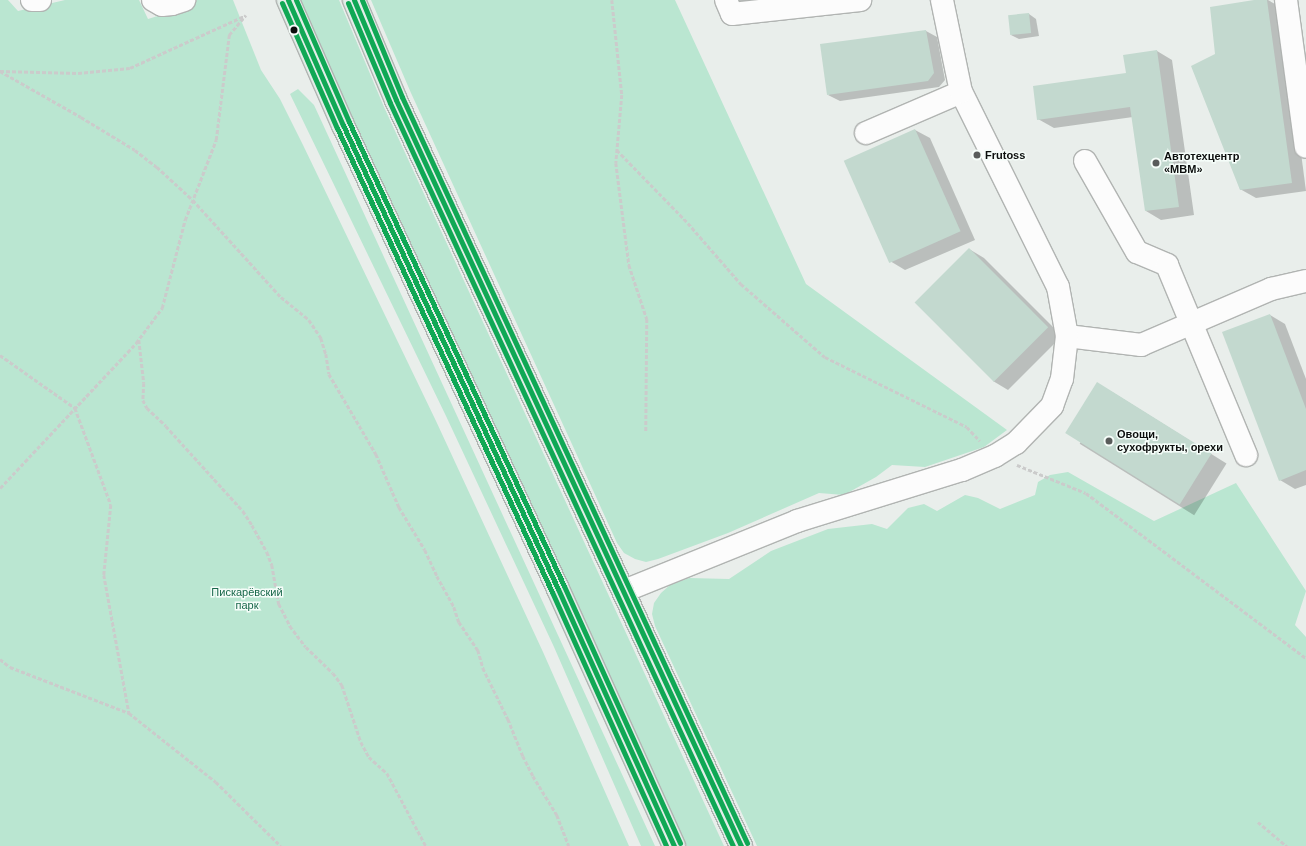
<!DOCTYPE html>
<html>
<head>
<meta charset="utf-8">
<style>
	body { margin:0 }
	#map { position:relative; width:1306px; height:846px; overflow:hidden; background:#e9eeeb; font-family:Arial,sans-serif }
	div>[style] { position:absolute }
	.green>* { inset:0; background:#bae6d1 }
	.shadow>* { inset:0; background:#0003; transform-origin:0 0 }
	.building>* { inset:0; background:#c3d9cf; transform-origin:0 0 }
	.path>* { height:2.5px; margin-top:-1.25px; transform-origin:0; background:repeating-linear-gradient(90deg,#cbcbcb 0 4px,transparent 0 6px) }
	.roads { filter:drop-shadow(1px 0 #b1b4b2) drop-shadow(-1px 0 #b1b4b2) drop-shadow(0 1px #b1b4b2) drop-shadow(0 -1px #b1b4b2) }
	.minor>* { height:22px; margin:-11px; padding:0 11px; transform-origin:11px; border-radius:11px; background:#fcfcfc }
	.major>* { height:22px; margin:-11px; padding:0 11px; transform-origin:11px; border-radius:11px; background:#e2ede8 }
	.bus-1>* { height:5px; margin:-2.5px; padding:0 2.5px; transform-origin:2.5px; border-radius:2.5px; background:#10a855 }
	.bus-2>* { height:5px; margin:-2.5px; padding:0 2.5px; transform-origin:2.5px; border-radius:2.5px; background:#10a855 }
	.bus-3>* { height:5px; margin:-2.5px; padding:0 2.5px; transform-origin:2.5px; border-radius:2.5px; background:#10a855 }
	.dots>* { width:11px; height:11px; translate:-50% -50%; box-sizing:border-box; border:2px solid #f5fdf9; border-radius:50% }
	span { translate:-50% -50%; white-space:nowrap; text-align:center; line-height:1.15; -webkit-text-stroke:3px #f5fdf9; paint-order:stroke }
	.poi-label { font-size:11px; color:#0c0e0d; font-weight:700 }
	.left { translate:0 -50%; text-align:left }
	.park-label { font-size:11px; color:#18674a }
</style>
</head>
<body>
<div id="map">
	<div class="green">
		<i style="clip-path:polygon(0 0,8px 0,18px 11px,65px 0,139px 0,148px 19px,193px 5px,197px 0,233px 0,261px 70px,280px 99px,303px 145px,436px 421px,543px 652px,629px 846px,0 846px)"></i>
		<i style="clip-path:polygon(301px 0,339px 0,384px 107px,724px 846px,687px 846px,353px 120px)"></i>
		<i style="clip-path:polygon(371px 0,675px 0,806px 284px,1007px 430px,984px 447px,925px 467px,892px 465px,876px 477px,844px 495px,819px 493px,728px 533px,658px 559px,646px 562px,635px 559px,624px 553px,617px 543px,571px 442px,411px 93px)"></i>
		<i style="clip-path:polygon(298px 89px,314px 105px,655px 846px,641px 846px,554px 647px,446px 416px,290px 94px)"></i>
		<i style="clip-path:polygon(1068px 472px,1154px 521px,1236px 483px,1306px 591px,1295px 625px,1306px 637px,1306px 846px,757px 846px,655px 626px,652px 614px,654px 603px,661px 593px,670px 585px,689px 578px,729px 579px,771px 551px,828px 529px,872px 524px,887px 529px,908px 508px,924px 504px,937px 511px,965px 495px,978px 498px,1000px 509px,1035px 495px,1038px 482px,1050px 475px)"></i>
	</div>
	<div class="shadow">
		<i style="clip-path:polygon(737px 0,798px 0,737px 4px)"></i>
		<i style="clip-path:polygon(1261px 0,1268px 0,1282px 8px,1306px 191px,1256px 198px,1240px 189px,1216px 55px)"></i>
		<i style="clip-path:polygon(1029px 14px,1036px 19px,1039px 36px,1019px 39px,1011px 35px)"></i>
		<i style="clip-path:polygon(926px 31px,937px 37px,945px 80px,939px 87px,840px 101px,828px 95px)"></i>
		<i style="clip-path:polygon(1157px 51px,1172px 60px,1194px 215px,1161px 220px,1146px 211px,1133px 117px,1054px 128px,1038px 119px,1127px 74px)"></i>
		<i style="clip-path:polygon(915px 130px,930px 138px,975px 240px,905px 270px,890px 261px)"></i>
		<i style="clip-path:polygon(969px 249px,984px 258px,1062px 336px,1008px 390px,993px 381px)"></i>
		<i style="clip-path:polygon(1270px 315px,1285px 324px,1306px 379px,1306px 485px,1295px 489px,1280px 480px)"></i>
		<i style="left:1112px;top:392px;width:135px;height:61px;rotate:32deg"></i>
	</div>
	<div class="building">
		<i style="clip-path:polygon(1254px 0,1267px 0,1292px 183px,1240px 190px,1191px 66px,1215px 54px,1210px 7px)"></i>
		<i style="left:1029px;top:13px;width:20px;height:21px;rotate:84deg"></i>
		<i style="clip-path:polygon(926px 30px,934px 73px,928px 81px,827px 95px,820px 44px)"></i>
		<i style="clip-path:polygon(1157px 50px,1179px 207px,1145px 211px,1130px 107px,1037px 120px,1033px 86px,1126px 73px,1123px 55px)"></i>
		<i style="left:915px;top:129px;width:112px;height:78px;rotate:66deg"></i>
		<i style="left:969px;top:248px;width:112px;height:77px;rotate:45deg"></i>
		<i style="clip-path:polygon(1270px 314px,1306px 409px,1306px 470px,1279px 481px,1222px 332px)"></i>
		<i style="left:1097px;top:382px;width:135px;height:60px;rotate:32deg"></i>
	</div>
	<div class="path">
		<i style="left:612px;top:0;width:96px;rotate:84deg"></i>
		<i style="left:622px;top:95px;width:68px;rotate:95deg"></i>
		<i style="left:616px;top:163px;width:103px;rotate:82.7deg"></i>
		<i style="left:629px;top:265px;width:57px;rotate:71.6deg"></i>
		<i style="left:647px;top:319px;width:112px;rotate:90.5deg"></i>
		<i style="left:0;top:71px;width:93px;rotate:29.6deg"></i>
		<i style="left:81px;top:117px;width:63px;rotate:31.4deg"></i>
		<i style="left:135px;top:150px;width:28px;rotate:38deg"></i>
		<i style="left:157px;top:167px;width:49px;rotate:42.5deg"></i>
		<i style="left:193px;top:200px;width:131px;rotate:47.8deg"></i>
		<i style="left:281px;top:297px;width:36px;rotate:39deg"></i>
		<i style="left:309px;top:320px;width:22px;rotate:56deg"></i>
		<i style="left:321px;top:338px;width:17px;rotate:73deg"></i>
		<i style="left:326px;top:354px;width:20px;rotate:81deg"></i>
		<i style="left:329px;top:374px;width:93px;rotate:59.6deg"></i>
		<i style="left:376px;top:454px;width:58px;rotate:66.5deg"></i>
		<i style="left:399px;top:507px;width:50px;rotate:58.8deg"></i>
		<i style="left:425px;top:550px;width:29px;rotate:65deg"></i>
		<i style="left:437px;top:576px;width:35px;rotate:61deg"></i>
		<i style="left:454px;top:607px;width:16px;rotate:72deg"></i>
		<i style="left:459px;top:622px;width:34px;rotate:56deg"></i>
		<i style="left:478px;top:650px;width:19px;rotate:74deg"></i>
		<i style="left:483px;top:668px;width:57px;rotate:63.9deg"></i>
		<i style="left:508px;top:719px;width:40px;rotate:68deg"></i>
		<i style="left:523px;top:756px;width:22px;rotate:63deg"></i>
		<i style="left:533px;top:776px;width:46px;rotate:58.4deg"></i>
		<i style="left:557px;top:815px;width:33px;rotate:69deg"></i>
		<i style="left:0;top:71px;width:78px;rotate:1.5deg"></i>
		<i style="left:78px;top:73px;width:52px;rotate:-5.5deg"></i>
		<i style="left:130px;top:68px;width:125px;rotate:-24.5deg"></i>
		<i style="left:617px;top:150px;width:102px;rotate:45.8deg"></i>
		<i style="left:688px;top:223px;width:81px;rotate:49deg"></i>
		<i style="left:741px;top:284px;width:111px;rotate:41deg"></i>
		<i style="left:825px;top:357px;width:158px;rotate:26.2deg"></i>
		<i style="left:967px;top:427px;width:19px;rotate:47deg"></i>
		<i style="left:139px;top:340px;width:43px;rotate:83.4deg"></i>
		<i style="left:144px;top:383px;width:17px;rotate:93deg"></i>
		<i style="left:143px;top:400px;width:9px;rotate:63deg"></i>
		<i style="left:147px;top:408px;width:26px;rotate:43deg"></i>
		<i style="left:166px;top:426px;width:115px;rotate:47.8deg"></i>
		<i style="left:243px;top:511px;width:17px;rotate:57deg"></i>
		<i style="left:252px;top:525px;width:31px;rotate:61deg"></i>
		<i style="left:267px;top:552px;width:14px;rotate:69deg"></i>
		<i style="left:272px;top:565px;width:40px;rotate:80deg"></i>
		<i style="left:279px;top:604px;width:25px;rotate:63deg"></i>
		<i style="left:290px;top:626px;width:26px;rotate:53deg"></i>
		<i style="left:306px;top:647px;width:37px;rotate:44deg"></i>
		<i style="left:333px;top:673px;width:15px;rotate:53deg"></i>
		<i style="left:342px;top:685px;width:60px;rotate:71.6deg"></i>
		<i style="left:361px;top:742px;width:17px;rotate:62deg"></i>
		<i style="left:369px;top:757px;width:24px;rotate:42deg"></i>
		<i style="left:387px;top:773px;width:83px;rotate:61.9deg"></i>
		<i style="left:0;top:355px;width:92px;rotate:35.2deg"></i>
		<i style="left:75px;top:408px;width:103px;rotate:69.6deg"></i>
		<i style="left:111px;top:505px;width:70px;rotate:95.7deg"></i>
		<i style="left:104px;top:575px;width:140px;rotate:79.7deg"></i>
		<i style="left:1017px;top:465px;width:74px;rotate:22.1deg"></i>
		<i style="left:1086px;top:493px;width:275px;rotate:36.9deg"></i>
		<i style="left:0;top:488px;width:199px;rotate:-46.8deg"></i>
		<i style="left:136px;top:343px;width:44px;rotate:-53.4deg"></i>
		<i style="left:162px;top:308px;width:91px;rotate:-75.4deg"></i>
		<i style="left:185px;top:220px;width:86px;rotate:-68.8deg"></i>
		<i style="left:216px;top:140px;width:106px;rotate:-82.9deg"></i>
		<i style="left:229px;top:35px;width:26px;rotate:-50deg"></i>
		<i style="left:0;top:659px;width:13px;rotate:39deg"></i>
		<i style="left:10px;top:667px;width:128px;rotate:21.1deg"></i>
		<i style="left:129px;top:713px;width:111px;rotate:38.4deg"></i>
		<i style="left:216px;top:782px;width:91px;rotate:44.6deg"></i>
		<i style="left:1258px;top:822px;width:38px;rotate:40deg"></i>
	</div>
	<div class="roads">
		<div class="minor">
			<i style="left:32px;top:0;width:8px"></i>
			<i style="left:153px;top:0;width:10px;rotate:29deg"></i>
			<i style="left:162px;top:5px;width:10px;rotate:-6deg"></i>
			<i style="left:172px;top:4px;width:13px;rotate:-18deg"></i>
			<i style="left:726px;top:0;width:15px;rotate:67deg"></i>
			<i style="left:732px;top:14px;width:129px;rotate:-6.2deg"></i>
			<i style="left:1286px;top:0;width:148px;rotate:82.3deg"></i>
			<i style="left:866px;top:133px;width:103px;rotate:-23.3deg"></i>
			<i style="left:1085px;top:161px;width:105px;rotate:60.3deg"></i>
			<i style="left:1137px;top:252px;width:33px;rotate:23deg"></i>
			<i style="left:1167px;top:265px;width:206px;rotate:67.4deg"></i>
			<i style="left:1067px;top:336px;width:75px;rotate:6.9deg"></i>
			<i style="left:1141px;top:345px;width:142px;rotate:-23.3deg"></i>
			<i style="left:1271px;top:289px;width:36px;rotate:-13deg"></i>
			<i style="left:624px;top:591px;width:187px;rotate:-22deg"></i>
			<i style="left:797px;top:521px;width:173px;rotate:-17.2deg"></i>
			<i style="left:962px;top:470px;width:36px;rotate:-23deg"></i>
			<i style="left:995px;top:456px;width:25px;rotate:-32deg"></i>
			<i style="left:1016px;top:443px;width:52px;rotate:-45.8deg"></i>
			<i style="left:1052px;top:406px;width:29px;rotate:-70deg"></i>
			<i style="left:1062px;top:379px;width:43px;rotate:-83.4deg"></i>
			<i style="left:1067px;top:336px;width:50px;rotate:-100.4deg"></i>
			<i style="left:1058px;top:287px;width:218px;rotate:-116.4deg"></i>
			<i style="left:961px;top:92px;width:94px;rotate:-101.7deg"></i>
		</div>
		<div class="major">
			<i style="left:288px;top:0;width:137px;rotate:66.3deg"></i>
			<i style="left:343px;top:125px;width:511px;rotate:65.14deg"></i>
			<i style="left:558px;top:589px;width:282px;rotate:65.7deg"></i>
			<i style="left:354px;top:0;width:108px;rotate:67.2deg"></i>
			<i style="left:396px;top:100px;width:822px;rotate:65.18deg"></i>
		</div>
	</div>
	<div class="bus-1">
		<i style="left:288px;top:0;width:137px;rotate:66.3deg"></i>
		<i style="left:343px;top:125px;width:511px;rotate:65.14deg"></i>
		<i style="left:558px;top:589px;width:282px;rotate:65.7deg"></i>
		<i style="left:354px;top:0;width:108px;rotate:67.2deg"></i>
		<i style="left:396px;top:100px;width:822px;rotate:65.18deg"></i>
	</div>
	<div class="bus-2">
		<i style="left:282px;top:3px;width:137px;rotate:66.3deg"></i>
		<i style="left:337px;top:128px;width:511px;rotate:65.14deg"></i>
		<i style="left:552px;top:592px;width:278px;rotate:65.8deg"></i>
		<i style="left:348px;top:3px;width:108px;rotate:67.2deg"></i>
		<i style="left:390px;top:103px;width:818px;rotate:65.22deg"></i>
	</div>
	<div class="bus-3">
		<i style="left:296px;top:0;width:133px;rotate:66.5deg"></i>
		<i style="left:349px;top:122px;width:511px;rotate:65.14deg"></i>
		<i style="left:564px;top:586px;width:282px;rotate:65.7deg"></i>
		<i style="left:362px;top:0;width:105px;rotate:67.6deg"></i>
		<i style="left:402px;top:97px;width:822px;rotate:65.18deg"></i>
	</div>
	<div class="dots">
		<i style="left:294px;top:30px;background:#0c0e0d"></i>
		<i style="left:977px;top:155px;background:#595c5b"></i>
		<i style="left:1156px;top:163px;background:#595c5b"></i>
		<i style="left:1109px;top:441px;background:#595c5b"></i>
	</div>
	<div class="poi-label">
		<span class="left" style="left:985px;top:155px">Frutoss</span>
		<span class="left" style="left:1164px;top:163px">Автотехцентр<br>«МВМ»</span>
		<span class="left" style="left:1117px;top:441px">Овощи,<br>сухофрукты, орехи</span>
	</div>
	<div class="park-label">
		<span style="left:247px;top:599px">Пискарёвский<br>парк</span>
	</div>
</div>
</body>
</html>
